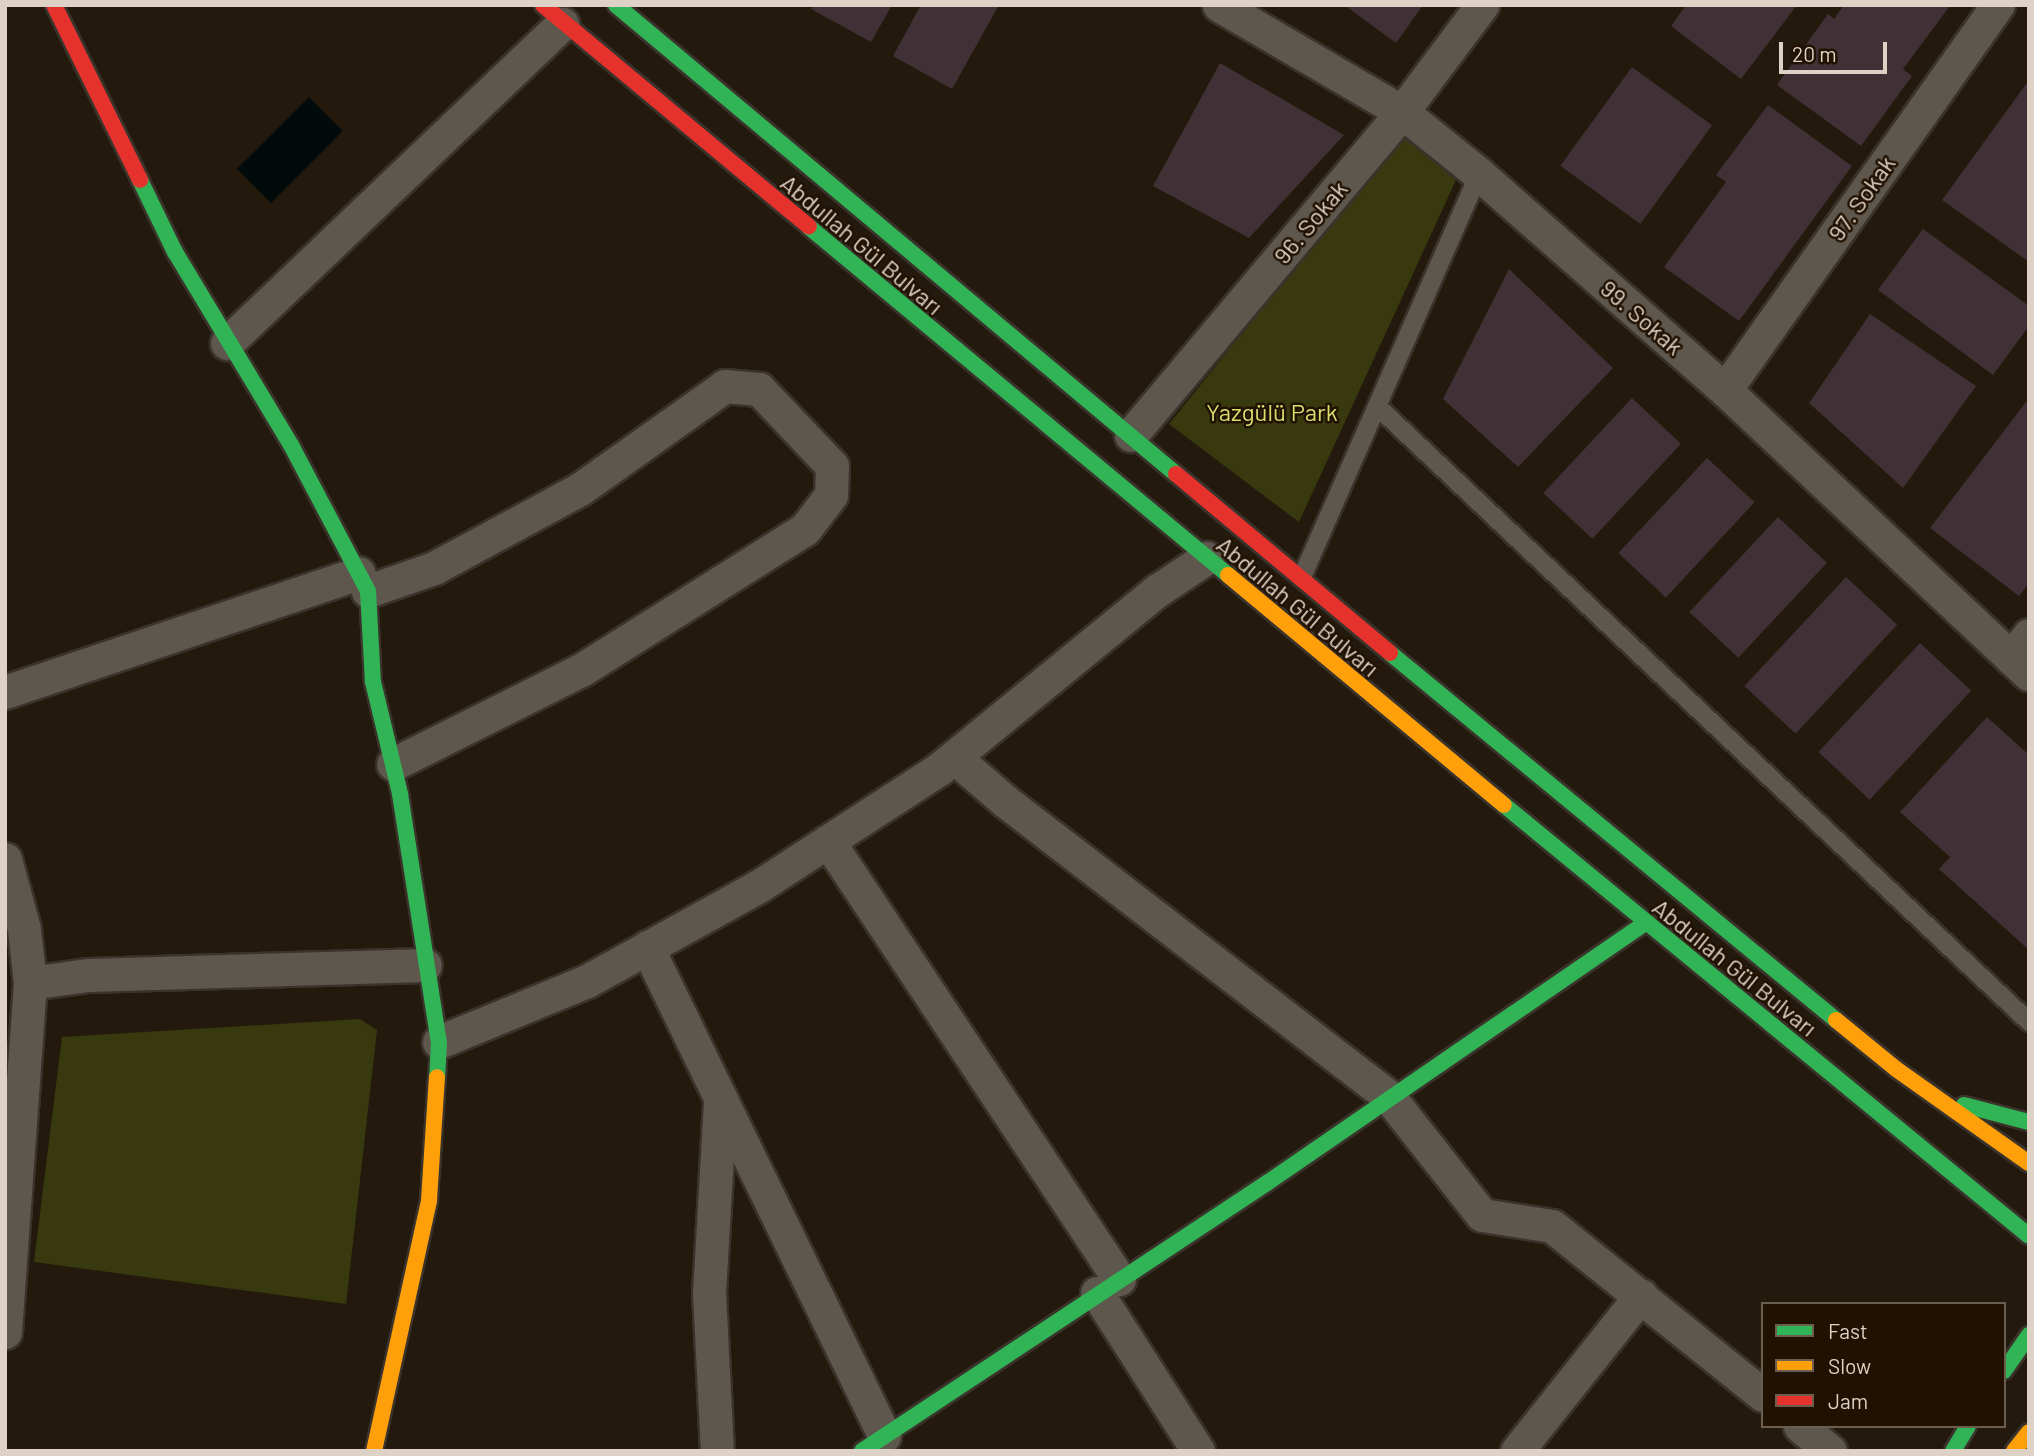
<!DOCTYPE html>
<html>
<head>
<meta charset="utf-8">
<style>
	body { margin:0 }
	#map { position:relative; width:2034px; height:1456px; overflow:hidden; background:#231a0d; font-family:Barlow,sans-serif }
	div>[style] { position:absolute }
	.green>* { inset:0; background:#38390e }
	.water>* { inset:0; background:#030a0c; transform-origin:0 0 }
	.building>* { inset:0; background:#3f3135; transform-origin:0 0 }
	.roads { filter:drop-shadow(2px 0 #3a332b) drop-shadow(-2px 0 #3a332b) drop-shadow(0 2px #3a332b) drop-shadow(0 -2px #3a332b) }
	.lane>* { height:18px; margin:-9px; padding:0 9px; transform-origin:9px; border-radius:9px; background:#5e574e }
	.street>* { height:33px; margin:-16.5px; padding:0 16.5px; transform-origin:16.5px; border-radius:16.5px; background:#5e574e }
	.fast>* { height:16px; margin:-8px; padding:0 8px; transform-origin:8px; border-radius:8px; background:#30b455 }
	.slow>* { height:16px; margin:-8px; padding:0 8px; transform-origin:8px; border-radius:8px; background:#ff9f0a }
	.jam>* { height:16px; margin:-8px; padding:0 8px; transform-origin:8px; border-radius:8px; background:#e5322d }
	span { translate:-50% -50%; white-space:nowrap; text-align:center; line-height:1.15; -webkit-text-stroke:5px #211100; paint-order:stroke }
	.street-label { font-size:24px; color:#ddd2c5 }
	.park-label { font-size:24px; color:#d4df6e }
	.frame { position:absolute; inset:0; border:7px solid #ddd2c5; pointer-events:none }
	.legend { position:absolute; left:1761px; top:1302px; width:245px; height:126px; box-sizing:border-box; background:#211100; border:2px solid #6c5e4f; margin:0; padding:9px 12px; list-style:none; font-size:21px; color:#ddd2c5 }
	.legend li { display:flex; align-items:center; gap:14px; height:35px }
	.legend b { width:35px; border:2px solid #6c5e4f }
	.scale { position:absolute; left:1779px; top:42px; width:108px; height:32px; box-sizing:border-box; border:4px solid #ddd2c5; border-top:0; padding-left:9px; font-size:21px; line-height:24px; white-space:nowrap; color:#ddd2c5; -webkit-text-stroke:5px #211100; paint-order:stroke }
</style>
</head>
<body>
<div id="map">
	<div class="green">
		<i style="clip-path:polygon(1402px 135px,1456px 180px,1299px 522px,1169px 424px)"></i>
		<i style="clip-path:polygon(360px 1019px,377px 1030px,346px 1304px,34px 1262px,62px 1037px)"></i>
	</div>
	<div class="water">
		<i style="left:309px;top:97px;width:48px;height:102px;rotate:45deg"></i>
	</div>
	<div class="building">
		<i style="clip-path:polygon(814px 5px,892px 5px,871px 42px,811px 9px)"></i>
		<i style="clip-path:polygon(921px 5px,999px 5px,952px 89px,893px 56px)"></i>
		<i style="clip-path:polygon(1344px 5px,1423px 5px,1396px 43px)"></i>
		<i style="clip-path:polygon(1686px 5px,1797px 5px,1741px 79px,1671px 26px)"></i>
		<i style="clip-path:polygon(1844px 5px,1949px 7px,1903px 69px,1912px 76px,1861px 146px,1777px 85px,1828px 14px,1834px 19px)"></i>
		<i style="clip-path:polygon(1220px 63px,1344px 135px,1249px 238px,1153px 186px)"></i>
		<i style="left:1632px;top:67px;width:99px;height:122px;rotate:36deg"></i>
		<i style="clip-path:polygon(2029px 80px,2029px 262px,1942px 200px)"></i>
		<i style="clip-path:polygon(1768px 105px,1852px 166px,1739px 321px,1664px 267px,1726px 182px,1716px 175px)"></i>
		<i style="clip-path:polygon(1923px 229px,2029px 306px,2029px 326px,1993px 375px,1878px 290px)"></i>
		<i style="clip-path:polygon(1509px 269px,1613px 368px,1518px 467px,1443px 399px)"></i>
		<i style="clip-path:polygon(1870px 314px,1976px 386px,1903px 488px,1809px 403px)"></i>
		<i style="left:1632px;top:398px;width:67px;height:130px;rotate:43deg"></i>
		<i style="clip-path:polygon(2029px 398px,2029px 583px,2019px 596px,1930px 528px)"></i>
		<i style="left:1707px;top:458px;width:65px;height:130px;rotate:43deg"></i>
		<i style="left:1778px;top:517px;width:67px;height:130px;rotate:43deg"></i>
		<i style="left:1846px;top:577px;width:70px;height:149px;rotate:43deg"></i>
		<i style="left:1920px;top:643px;width:70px;height:149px;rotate:43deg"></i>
		<i style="clip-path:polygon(1987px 717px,2029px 755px,2029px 950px,1939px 869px,1950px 857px,1900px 812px)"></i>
	</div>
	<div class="roads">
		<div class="lane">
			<i style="left:1378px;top:407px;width:896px;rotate:43.37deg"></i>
			<i style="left:1302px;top:577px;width:440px;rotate:-66.3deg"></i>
		</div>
		<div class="street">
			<i style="left:1219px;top:5px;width:212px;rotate:30.3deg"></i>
			<i style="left:1402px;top:112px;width:99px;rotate:38.8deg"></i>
			<i style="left:1479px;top:174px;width:327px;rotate:41.3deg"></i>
			<i style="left:1725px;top:390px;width:416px;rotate:43.1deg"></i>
			<i style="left:227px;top:343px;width:463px;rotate:-43.6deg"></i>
			<i style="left:1725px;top:390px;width:472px;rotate:-54.7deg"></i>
			<i style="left:1131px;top:435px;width:422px;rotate:-50deg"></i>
			<i style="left:1402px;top:112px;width:134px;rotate:-53.2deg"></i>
			<i style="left:368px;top:591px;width:70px;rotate:-19.2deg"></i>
			<i style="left:434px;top:568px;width:166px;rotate:-28.4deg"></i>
			<i style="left:580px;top:489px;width:178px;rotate:-35.4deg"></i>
			<i style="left:725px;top:386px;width:34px;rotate:5deg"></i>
			<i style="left:759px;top:389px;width:106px;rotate:46.5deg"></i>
			<i style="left:832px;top:466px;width:29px;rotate:92deg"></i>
			<i style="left:831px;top:495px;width:43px;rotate:127.4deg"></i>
			<i style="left:805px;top:529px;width:265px;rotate:147.8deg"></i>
			<i style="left:581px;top:670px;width:210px;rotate:153.4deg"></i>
			<i style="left:2011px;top:658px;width:29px;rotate:-52deg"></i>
			<i style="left:5px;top:692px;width:373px;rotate:-18.6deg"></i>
			<i style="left:954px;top:757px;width:67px;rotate:40.8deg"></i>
			<i style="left:1005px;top:801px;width:485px;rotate:37.6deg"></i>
			<i style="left:1389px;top:1097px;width:150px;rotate:51.8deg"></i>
			<i style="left:1482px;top:1215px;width:71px;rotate:8.9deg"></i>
			<i style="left:1552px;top:1226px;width:270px;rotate:38.7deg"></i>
			<i style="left:828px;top:841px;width:526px;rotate:56.4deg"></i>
			<i style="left:5px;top:859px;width:73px;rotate:74.8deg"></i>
			<i style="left:24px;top:929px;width:54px;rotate:83.7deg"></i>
			<i style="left:30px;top:983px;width:350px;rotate:94.1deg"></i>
			<i style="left:647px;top:947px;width:543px;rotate:64.1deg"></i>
			<i style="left:30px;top:983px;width:59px;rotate:-7.9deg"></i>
			<i style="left:88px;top:975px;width:337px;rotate:-1.7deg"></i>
			<i style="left:439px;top:1042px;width:160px;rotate:-22.4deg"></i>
			<i style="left:587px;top:981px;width:196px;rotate:-28.9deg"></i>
			<i style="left:759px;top:886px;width:215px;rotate:-33deg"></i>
			<i style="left:939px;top:769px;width:283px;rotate:-39.3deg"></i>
			<i style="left:1158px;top:590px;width:58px;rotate:-33.7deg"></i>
			<i style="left:1097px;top:1293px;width:188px;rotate:57.4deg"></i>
			<i style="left:1800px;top:1426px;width:39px;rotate:40deg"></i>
			<i style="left:717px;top:1451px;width:158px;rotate:-92.9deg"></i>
			<i style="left:709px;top:1293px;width:189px;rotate:-86.7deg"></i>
			<i style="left:1517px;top:1451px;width:199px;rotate:-51.5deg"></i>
		</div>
		<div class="fast">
			<i style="left:616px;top:5px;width:730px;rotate:39.95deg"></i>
			<i style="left:140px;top:180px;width:80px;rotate:64.1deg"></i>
			<i style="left:175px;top:252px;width:225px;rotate:59deg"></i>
			<i style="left:291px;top:445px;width:165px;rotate:62.2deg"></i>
			<i style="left:368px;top:591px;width:91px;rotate:86.9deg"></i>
			<i style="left:373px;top:682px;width:115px;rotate:76.4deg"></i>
			<i style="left:400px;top:794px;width:251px;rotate:81.1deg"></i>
			<i style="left:439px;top:1042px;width:35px;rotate:93deg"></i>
			<i style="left:809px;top:227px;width:545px;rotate:39.71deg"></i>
			<i style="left:1390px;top:653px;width:578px;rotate:39.45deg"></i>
			<i style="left:1504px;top:805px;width:679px;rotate:39.38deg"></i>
			<i style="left:1964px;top:1105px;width:67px;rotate:14.7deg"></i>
			<i style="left:2004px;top:1371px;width:44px;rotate:-55.2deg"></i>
			<i style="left:862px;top:1451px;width:486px;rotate:-33.5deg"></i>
			<i style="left:1267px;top:1183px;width:459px;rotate:-34.5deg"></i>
			<i style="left:1953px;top:1451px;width:29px;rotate:-59deg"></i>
		</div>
		<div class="slow">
			<i style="left:1228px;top:575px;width:359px;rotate:39.8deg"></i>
			<i style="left:1836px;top:1020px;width:77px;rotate:39.2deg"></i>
			<i style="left:1896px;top:1069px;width:163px;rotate:35.3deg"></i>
			<i style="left:374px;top:1451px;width:257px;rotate:-77.6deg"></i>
			<i style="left:429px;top:1200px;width:123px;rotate:-86.3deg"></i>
			<i style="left:2014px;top:1451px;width:24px;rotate:-52deg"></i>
		</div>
		<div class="jam">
			<i style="left:54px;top:5px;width:195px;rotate:63.8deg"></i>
			<i style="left:543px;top:5px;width:346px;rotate:39.8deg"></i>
			<i style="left:1176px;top:474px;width:279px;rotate:39.9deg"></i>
		</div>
	</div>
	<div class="street-label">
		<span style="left:1861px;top:198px;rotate:-55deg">97. Sokak</span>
		<span style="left:1310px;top:222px;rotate:-50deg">96. Sokak</span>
		<span style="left:862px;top:244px;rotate:40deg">Abdullah Gül Bulvarı</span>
		<span style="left:1642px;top:317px;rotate:41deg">99. Sokak</span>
		<span style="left:1298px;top:606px;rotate:40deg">Abdullah Gül Bulvarı</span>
		<span style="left:1735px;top:967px;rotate:39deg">Abdullah Gül Bulvarı</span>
	</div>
	<div class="park-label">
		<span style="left:1272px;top:412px">Yazgülü Park</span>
	</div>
	<div class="frame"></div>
	<ul class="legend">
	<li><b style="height:9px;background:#30b455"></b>Fast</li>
	<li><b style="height:9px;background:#ff9f0a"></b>Slow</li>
	<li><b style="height:9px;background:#e5322d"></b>Jam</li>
	</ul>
	<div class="scale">20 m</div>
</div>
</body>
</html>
